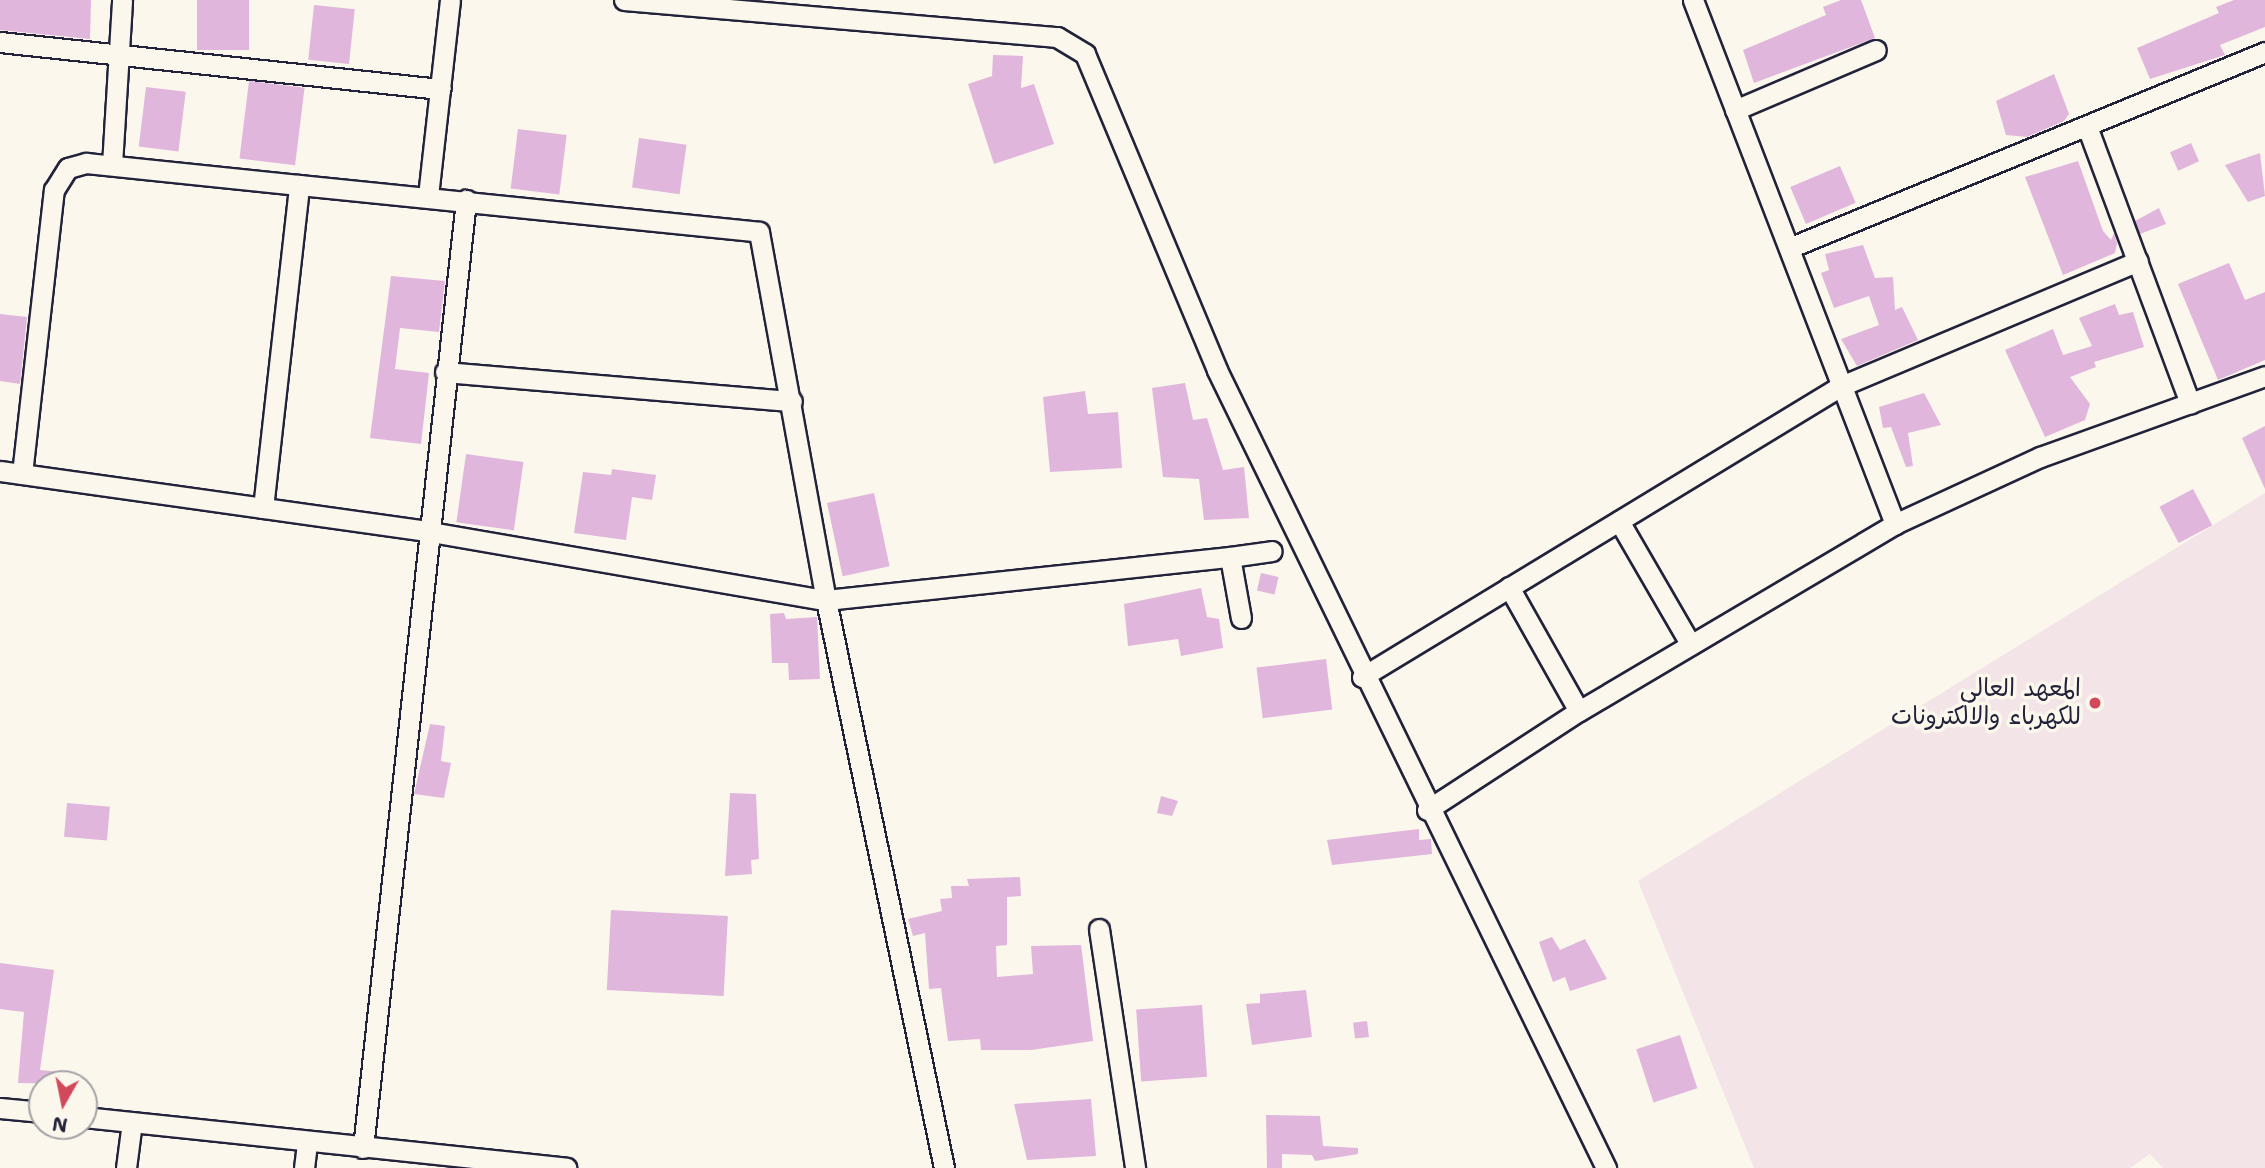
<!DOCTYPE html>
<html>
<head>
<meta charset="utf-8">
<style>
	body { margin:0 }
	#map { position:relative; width:2265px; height:1168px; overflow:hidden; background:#fbf7ec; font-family:"Shantell Sans","Playpen Sans Arabic",sans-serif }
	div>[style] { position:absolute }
	.built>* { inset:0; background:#f3e4e7 }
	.building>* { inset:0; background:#e1b6dc; transform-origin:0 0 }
	.roads { filter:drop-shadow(2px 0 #22223b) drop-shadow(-2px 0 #22223b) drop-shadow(0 2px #22223b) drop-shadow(0 -2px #22223b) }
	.minor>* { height:19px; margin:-9.5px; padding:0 9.5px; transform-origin:9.5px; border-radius:9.5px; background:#fbf7ec }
	.dots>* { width:19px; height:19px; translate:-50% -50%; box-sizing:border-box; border:4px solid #fbf7ec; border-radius:50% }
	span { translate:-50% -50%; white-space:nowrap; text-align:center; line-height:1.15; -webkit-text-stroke:7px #fbf7ec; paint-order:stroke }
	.poi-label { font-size:24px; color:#22223b }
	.right { translate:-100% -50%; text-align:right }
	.north { position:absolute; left:28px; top:1070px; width:70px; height:70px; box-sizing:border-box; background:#fbf7ec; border:2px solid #a4a2a5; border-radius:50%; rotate:189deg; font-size:19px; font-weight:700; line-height:28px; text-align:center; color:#22223b }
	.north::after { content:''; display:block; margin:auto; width:24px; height:32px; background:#d1495b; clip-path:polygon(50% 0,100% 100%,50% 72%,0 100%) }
</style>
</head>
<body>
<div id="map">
	<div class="built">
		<i style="clip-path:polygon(2265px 493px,2265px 1168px,2163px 1168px,2150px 1154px,2130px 1168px,1754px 1168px,1638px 881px)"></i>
	</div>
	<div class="building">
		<i style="clip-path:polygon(0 0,91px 0,90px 39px,0 30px)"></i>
		<i style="left:197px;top:0;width:52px;height:50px"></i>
		<i style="clip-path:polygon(1841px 0,1861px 0,1875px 38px,1754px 83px,1743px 50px,1826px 15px,1823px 7px)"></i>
		<i style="clip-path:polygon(2234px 0,2265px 0,2265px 27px,2220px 45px,2225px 55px,2150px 79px,2137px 48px,2219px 13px,2216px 7px)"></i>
		<i style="left:314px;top:5px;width:41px;height:55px;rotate:6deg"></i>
		<i style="clip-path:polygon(993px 55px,1023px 56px,1021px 88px,1034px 84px,1054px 144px,994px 164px,968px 84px,992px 76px)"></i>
		<i style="clip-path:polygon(2054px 74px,2069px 114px,2064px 121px,2027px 137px,2006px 135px,1996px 101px)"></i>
		<i style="left:249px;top:81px;width:56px;height:78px;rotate:7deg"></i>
		<i style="left:146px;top:87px;width:40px;height:60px;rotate:7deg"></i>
		<i style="left:518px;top:129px;width:49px;height:60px;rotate:7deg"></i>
		<i style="left:639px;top:138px;width:48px;height:50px;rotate:8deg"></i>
		<i style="left:2191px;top:143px;width:20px;height:23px;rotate:66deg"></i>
		<i style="clip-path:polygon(2260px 153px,2265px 196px,2248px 202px,2225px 165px)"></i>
		<i style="clip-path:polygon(2078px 161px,2103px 231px,2111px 240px,2114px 233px,2117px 243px,2115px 253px,2063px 275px,2025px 177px)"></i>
		<i style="left:1840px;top:166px;width:40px;height:54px;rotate:67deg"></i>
		<i style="clip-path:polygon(2159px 208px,2166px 224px,2140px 234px,2135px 221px)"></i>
		<i style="clip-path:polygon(1863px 245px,1875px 278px,1893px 277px,1895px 310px,1902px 307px,1918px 340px,1857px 366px,1841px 339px,1879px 325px,1869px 296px,1834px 308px,1821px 273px,1829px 270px,1825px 254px)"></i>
		<i style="clip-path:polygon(2229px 263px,2245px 300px,2265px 292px,2265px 360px,2218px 380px,2178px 284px)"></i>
		<i style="clip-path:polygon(391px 276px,445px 281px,439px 332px,400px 328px,395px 369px,429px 373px,421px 444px,370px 438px)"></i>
		<i style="clip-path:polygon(2115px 304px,2119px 315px,2133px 312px,2144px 347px,2094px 362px,2096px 367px,2070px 377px,2090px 404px,2085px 420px,2045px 437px,2005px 350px,2053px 329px,2063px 355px,2092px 346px,2079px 318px)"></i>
		<i style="clip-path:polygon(0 314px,27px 317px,20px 384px,0 381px)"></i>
		<i style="clip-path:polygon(1185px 383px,1193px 420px,1207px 418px,1223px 470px,1244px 467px,1249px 518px,1204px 520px,1199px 479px,1163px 477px,1152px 388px)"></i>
		<i style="clip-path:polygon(1085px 391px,1088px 414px,1118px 412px,1122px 468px,1050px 472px,1043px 397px)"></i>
		<i style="clip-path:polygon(1924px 393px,1941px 425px,1908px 433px,1913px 466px,1906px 467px,1891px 427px,1883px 428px,1879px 407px)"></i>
		<i style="clip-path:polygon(2265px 426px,2265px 489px,2242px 438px)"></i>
		<i style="left:466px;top:454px;width:58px;height:69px;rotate:8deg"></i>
		<i style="clip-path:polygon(612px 469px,656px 475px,652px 500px,632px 497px,626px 540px,574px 533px,583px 472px,611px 475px)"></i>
		<i style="left:2193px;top:489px;width:41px;height:38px;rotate:62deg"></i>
		<i style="left:874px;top:493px;width:75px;height:48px;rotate:78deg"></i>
		<i style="left:1261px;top:573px;width:18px;height:18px;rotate:13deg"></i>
		<i style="clip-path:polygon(1201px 588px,1207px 617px,1219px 619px,1223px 648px,1181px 656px,1178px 639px,1128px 646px,1124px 604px)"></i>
		<i style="clip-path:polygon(784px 613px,786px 619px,817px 617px,820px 679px,789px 680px,788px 663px,772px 663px,770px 614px)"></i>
		<i style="left:1326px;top:659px;width:51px;height:70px;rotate:83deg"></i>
		<i style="clip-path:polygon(430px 724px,445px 726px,441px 761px,451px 763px,444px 798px,414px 794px)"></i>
		<i style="clip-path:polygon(730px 793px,756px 794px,759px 859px,751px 860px,752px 874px,725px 876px)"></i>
		<i style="clip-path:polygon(1161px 796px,1178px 801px,1172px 816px,1157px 813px)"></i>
		<i style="left:67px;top:803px;width:43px;height:34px;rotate:5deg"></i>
		<i style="clip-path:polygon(1419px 829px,1419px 840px,1431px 839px,1432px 854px,1332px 865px,1327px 840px)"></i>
		<i style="clip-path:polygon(1020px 877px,1021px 896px,1007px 897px,1007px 945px,996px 946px,997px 977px,1033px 974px,1031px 946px,1081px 945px,1093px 1041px,1031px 1050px,981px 1050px,980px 1039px,948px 1041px,941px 988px,929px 989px,925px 933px,913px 936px,908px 919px,942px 911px,940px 899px,952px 898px,951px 886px,969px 886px,967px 879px)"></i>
		<i style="left:611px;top:910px;width:117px;height:80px;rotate:3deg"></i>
		<i style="clip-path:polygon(1552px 937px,1560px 950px,1585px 939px,1607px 979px,1570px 991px,1565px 977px,1553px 982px,1539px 942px)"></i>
		<i style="clip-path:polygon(0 963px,54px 970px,40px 1070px,71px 1073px,71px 1084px,18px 1083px,24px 1012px,0 1009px)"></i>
		<i style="clip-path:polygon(1306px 990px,1312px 1037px,1252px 1045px,1246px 1004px,1260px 1003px,1260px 994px)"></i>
		<i style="left:1202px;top:1005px;width:72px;height:66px;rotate:86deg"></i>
		<i style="left:1367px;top:1021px;width:16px;height:14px;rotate:83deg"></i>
		<i style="left:1680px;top:1035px;width:56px;height:46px;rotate:72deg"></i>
		<i style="clip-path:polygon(1091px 1099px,1096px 1156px,1027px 1160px,1014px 1104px)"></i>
		<i style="clip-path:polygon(1266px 1115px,1320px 1116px,1323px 1146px,1358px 1148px,1358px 1154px,1315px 1161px,1312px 1155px,1282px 1154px,1282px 1168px,1267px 1168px)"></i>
	</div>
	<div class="roads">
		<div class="minor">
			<i style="left:624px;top:0;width:435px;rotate:4.9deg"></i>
			<i style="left:1057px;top:37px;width:33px;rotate:31deg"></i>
			<i style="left:1085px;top:54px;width:342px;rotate:67.3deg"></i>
			<i style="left:1217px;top:370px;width:888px;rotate:64.01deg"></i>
			<i style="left:1693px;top:0;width:562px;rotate:68.92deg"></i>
			<i style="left:0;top:42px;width:443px;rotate:6.1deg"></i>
			<i style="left:1735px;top:110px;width:153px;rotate:-23.1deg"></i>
			<i style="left:2088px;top:129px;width:293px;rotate:69.6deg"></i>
			<i style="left:112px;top:165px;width:165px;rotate:-86.5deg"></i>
			<i style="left:428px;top:196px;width:197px;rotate:-83.6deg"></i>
			<i style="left:1789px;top:248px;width:515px;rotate:-22.38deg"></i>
			<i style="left:445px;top:372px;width:348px;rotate:4.8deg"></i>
			<i style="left:0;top:471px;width:429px;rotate:8deg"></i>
			<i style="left:425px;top:531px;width:407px;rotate:9.8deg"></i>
			<i style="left:826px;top:600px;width:406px;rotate:-6.1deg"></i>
			<i style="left:1230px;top:557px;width:62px;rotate:79.8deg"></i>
			<i style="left:22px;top:474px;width:286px;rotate:-83.6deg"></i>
			<i style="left:54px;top:190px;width:26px;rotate:-58deg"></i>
			<i style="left:68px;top:168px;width:19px;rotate:-16deg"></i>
			<i style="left:86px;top:163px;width:214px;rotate:5.9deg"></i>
			<i style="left:263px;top:508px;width:325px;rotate:-83.6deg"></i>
			<i style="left:299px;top:185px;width:462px;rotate:5.8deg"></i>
			<i style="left:759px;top:232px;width:374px;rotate:79.7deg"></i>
			<i style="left:826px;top:600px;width:580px;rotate:78.26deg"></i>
			<i style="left:1619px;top:521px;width:143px;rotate:59.9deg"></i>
			<i style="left:1230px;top:557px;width:42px;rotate:-8.1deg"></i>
			<i style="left:1509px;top:587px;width:142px;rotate:60.6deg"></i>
			<i style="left:1362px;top:677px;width:560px;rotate:-31.28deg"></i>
			<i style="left:1841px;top:386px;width:322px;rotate:-22.8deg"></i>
			<i style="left:1427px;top:810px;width:181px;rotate:-33.1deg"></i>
			<i style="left:1579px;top:711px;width:367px;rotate:-30.6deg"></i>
			<i style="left:1895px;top:524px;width:160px;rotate:-24.8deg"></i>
			<i style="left:2040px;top:457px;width:239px;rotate:-19.8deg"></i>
			<i style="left:1099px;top:929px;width:242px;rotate:81.4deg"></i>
			<i style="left:0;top:1108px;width:42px;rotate:5.4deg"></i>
			<i style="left:84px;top:1117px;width:485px;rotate:6deg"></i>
			<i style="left:363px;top:1148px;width:954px;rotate:-83.8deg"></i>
			<i style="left:126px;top:1168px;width:46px;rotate:-82.6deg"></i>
			<i style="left:304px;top:1168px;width:26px;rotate:-83deg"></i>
		</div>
	</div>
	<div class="dots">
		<i style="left:2095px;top:703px;background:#d1495b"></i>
	</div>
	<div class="poi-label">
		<span class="right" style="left:2081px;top:703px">المعهد العالي<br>للكهرباء والالكترونات</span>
	</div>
	<div class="north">N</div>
</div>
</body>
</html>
